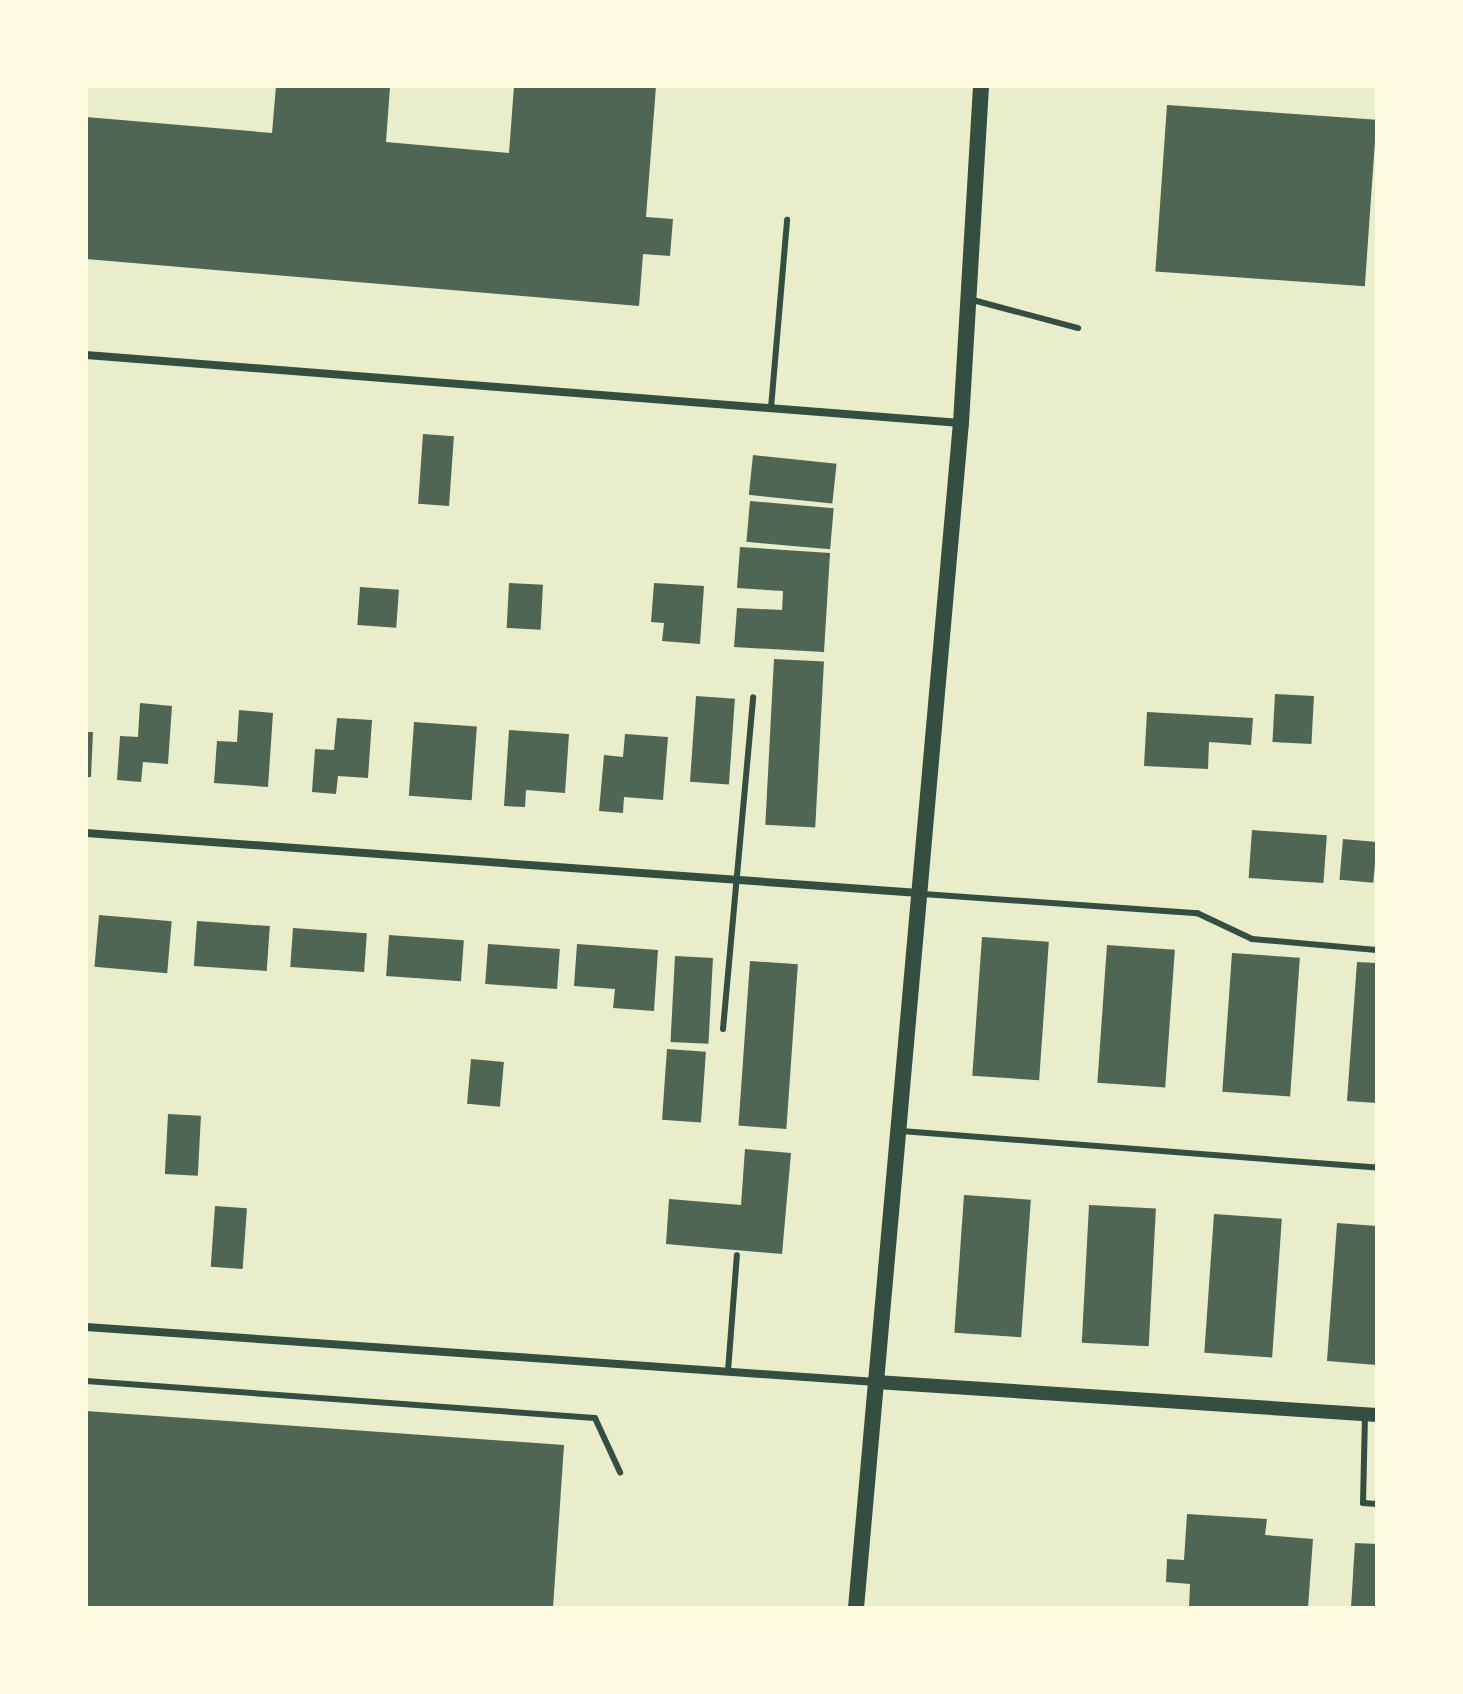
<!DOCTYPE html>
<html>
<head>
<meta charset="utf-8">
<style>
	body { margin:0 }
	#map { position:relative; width:1463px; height:1694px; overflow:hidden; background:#e9edc9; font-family:"DM Sans",sans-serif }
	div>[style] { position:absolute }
	.building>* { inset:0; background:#4f6655; transform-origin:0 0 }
	.service>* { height:6px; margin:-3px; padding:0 3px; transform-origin:3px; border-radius:3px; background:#344e41 }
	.minor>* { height:8px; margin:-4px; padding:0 4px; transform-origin:4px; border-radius:4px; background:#344e41 }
	.tertiary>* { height:14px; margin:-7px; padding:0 7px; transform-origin:7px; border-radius:7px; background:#344e41 }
	.secondary>* { height:16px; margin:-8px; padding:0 8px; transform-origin:8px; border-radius:8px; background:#344e41 }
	span { translate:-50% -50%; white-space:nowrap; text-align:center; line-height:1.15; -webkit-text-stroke:6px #fefae0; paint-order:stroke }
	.frame { position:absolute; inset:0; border:88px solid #fefae0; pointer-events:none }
</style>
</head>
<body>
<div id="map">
	<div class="building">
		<i style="clip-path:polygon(276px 86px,390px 87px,386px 142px,509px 153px,514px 86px,656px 86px,646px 217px,673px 219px,670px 256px,643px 254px,639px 306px,86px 259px,86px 117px,272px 133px)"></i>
		<i style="left:1167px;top:105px;width:210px;height:167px;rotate:4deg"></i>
		<i style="left:423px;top:434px;width:31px;height:70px;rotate:4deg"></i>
		<i style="left:753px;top:455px;width:84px;height:40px;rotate:6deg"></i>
		<i style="left:750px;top:501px;width:84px;height:41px;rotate:5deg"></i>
		<i style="clip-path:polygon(740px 547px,830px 553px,824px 652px,734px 647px,737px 608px,782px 610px,783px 591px,737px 588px)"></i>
		<i style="left:509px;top:583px;width:34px;height:45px;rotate:3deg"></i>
		<i style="clip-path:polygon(654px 583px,704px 586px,700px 644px,662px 641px,664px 623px,651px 622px)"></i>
		<i style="left:360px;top:587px;width:39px;height:38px;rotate:4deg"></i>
		<i style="left:774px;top:659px;width:50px;height:166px;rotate:3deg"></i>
		<i style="left:1275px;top:694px;width:39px;height:48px;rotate:3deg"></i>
		<i style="left:696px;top:696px;width:39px;height:86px;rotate:4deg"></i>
		<i style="clip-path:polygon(140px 703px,172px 706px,168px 764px,143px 762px,141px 782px,117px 780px,120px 736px,138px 737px)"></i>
		<i style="clip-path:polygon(239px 710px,273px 713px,268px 787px,214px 783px,217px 741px,237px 742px)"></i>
		<i style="clip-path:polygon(1147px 712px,1253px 718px,1251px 745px,1209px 742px,1208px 769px,1144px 766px)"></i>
		<i style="clip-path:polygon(337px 718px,372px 720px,368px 778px,338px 776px,336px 794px,312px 792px,315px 749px,334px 750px)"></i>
		<i style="left:414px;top:722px;width:63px;height:74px;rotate:4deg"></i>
		<i style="clip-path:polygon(509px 730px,569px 734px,565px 793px,526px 790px,525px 807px,504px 806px)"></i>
		<i style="clip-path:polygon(86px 732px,93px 732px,91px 777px,86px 777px)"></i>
		<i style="clip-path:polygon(625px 734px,668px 737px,663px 800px,624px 797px,623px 813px,599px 811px,604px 755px,623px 757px)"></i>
		<i style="left:1252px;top:830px;width:75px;height:48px;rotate:4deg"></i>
		<i style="left:1343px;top:839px;width:34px;height:41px;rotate:5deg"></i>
		<i style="left:99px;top:915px;width:73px;height:52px;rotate:5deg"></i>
		<i style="left:197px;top:921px;width:73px;height:45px;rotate:4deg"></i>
		<i style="left:293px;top:928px;width:74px;height:39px;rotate:4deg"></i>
		<i style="left:389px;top:935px;width:75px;height:41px;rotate:4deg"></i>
		<i style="left:982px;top:937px;width:67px;height:139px;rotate:4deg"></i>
		<i style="left:488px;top:944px;width:72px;height:40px;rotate:4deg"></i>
		<i style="clip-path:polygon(577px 944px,658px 950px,654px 1011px,613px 1008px,615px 989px,574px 986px)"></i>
		<i style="left:1107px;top:945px;width:68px;height:138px;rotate:4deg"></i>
		<i style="left:1232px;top:953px;width:68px;height:139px;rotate:4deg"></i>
		<i style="left:675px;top:956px;width:38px;height:86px;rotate:3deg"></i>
		<i style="left:750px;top:961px;width:48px;height:165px;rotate:4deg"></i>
		<i style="clip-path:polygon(1357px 962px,1377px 963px,1377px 1103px,1347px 1101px)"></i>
		<i style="left:667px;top:1049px;width:39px;height:71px;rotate:4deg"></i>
		<i style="left:471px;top:1059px;width:33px;height:45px;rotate:5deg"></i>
		<i style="left:168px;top:1114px;width:33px;height:60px;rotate:3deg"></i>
		<i style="clip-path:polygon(745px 1149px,791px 1153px,782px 1254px,666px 1244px,669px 1199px,741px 1205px)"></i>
		<i style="left:964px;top:1195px;width:67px;height:138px;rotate:4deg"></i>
		<i style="left:1089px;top:1205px;width:67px;height:138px;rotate:3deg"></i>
		<i style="left:215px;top:1206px;width:32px;height:61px;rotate:4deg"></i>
		<i style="left:1214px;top:1214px;width:68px;height:139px;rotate:4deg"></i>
		<i style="clip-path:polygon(1337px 1223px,1377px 1226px,1377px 1365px,1327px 1361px)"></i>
		<i style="clip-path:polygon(86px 1411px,564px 1445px,553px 1608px,86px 1608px)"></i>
		<i style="clip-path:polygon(1187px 1514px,1267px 1519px,1265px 1535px,1313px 1539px,1308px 1608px,1189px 1608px,1190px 1584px,1166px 1582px,1167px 1559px,1184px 1560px)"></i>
		<i style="clip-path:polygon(1355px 1543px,1377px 1544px,1377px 1608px,1351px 1608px)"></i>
	</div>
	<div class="service">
		<i style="left:969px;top:299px;width:113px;rotate:14.9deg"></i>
		<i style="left:771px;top:408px;width:189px;rotate:-85.1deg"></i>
		<i style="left:923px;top:894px;width:275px;rotate:4deg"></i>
		<i style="left:1197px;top:913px;width:61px;rotate:25.3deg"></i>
		<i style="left:1252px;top:939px;width:125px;rotate:5deg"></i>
		<i style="left:723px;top:1029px;width:333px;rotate:-84.8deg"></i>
		<i style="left:901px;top:1131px;width:477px;rotate:4.4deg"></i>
		<i style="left:728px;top:1371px;width:116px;rotate:-85.6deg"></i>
		<i style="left:86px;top:1381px;width:510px;rotate:4.16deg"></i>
		<i style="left:595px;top:1418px;width:60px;rotate:65.2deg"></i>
		<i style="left:1365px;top:1415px;width:88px;rotate:91.3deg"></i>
		<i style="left:1363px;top:1503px;width:14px;rotate:4deg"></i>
	</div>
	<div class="minor">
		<i style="left:86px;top:355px;width:877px;rotate:4.45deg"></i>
		<i style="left:86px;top:833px;width:835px;rotate:4.12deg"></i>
		<i style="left:86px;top:1327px;width:792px;rotate:3.98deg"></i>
	</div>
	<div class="tertiary">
		<i style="left:876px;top:1382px;width:502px;rotate:3.77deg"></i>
	</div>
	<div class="secondary">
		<i style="left:856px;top:1608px;width:1190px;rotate:-84.94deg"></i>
		<i style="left:961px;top:423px;width:338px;rotate:-86.6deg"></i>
	</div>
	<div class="frame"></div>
</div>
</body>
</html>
